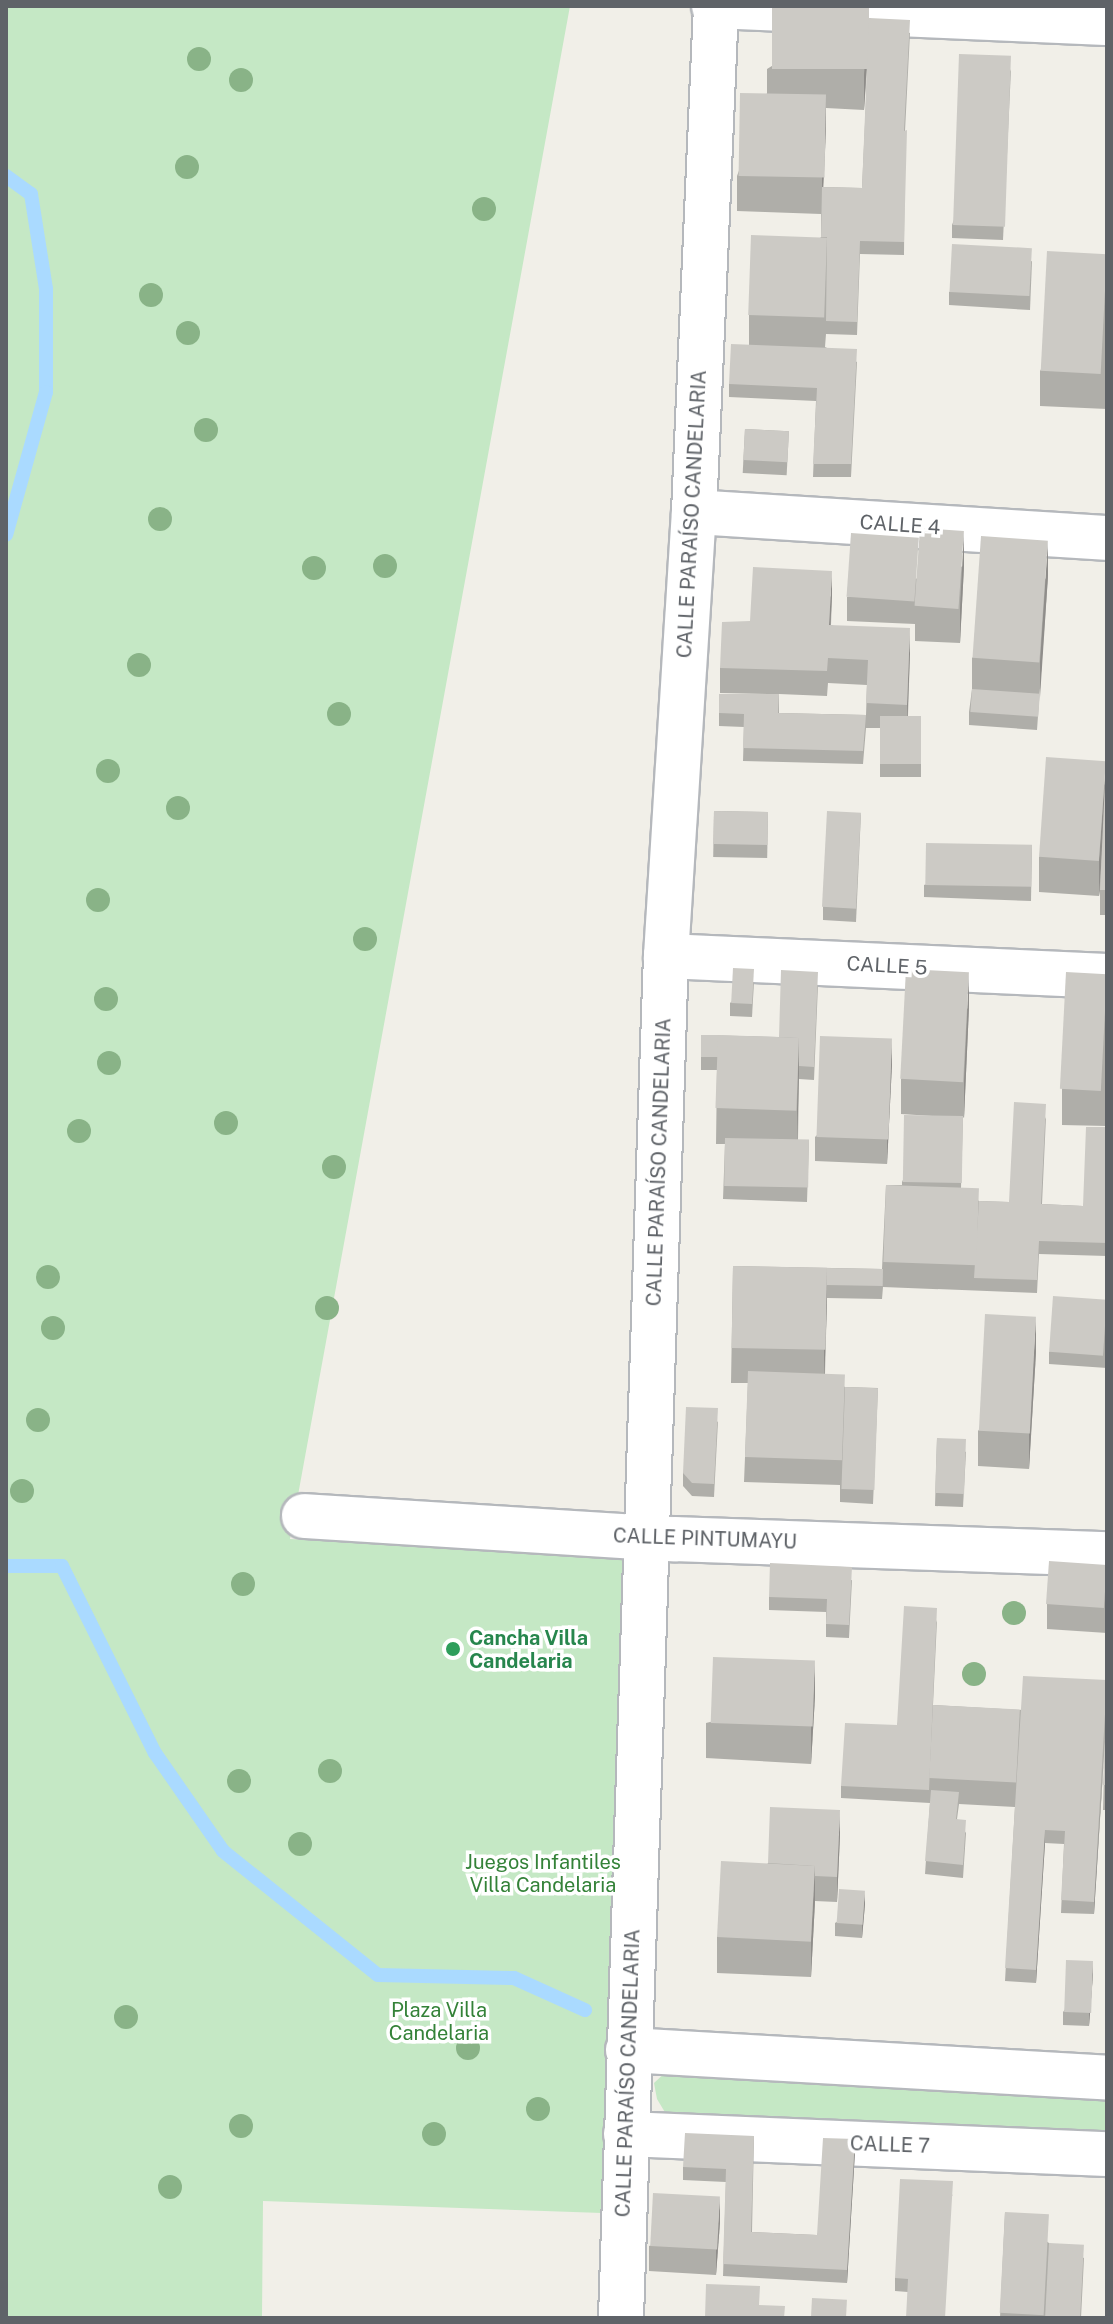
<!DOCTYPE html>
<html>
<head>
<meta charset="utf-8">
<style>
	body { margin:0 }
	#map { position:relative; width:1113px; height:2324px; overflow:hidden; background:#f1efe8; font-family:"Public Sans",sans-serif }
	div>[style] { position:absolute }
	.green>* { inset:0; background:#c5e8c5 }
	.stream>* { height:14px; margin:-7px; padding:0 7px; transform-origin:7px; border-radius:7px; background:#aadaff }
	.roads { filter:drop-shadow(2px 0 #b5b8bc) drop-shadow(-2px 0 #b5b8bc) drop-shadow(0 2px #b5b8bc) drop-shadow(0 -2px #b5b8bc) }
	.minor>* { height:44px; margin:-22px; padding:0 22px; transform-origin:22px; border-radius:22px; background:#fff }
	.trees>* { width:24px; height:24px; margin:-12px; border-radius:50%; background:#89b387 }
	.wall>* { inset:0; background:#afaea9; transform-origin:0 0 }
	.shaded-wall>* { inset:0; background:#8f8d8a }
	.building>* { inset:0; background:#cccac5; transform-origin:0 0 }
	.dots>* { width:22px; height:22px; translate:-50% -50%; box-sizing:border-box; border:4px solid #fff; border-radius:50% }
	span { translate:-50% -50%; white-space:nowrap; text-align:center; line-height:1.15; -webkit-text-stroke:7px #fff; paint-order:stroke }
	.street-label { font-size:20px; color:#5f6368 }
	.leisure-label { font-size:20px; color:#27864d; font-weight:700 }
	.left { translate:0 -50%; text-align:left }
	.park-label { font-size:20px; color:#348238 }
	.frame { position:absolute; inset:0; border:8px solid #5f6368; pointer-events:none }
</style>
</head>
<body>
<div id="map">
	<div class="green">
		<i style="clip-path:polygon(6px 6px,570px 6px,290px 1539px,624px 1557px,602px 2213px,263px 2201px,262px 2318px,6px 2318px)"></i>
		<i style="clip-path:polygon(668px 2070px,1107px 2097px,1107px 2132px,666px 2114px,657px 2099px,654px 2083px)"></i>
	</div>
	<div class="stream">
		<i style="left:6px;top:176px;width:31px;rotate:36deg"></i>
		<i style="left:31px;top:194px;width:96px;rotate:81deg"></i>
		<i style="left:46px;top:289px;width:103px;rotate:90deg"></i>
		<i style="left:46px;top:392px;width:148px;rotate:105.6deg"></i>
		<i style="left:6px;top:1566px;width:56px"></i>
		<i style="left:62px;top:1566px;width:209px;rotate:63.6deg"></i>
		<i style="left:155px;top:1753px;width:119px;rotate:55.2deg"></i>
		<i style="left:223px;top:1851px;width:198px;rotate:38.7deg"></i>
		<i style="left:378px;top:1975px;width:136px;rotate:1.3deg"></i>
		<i style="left:514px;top:1978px;width:78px;rotate:24.3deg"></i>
	</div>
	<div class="roads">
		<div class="minor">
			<i style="left:714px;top:6px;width:393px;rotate:2.5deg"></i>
			<i style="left:694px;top:512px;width:414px;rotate:3.6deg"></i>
			<i style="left:666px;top:956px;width:441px;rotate:2.6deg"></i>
			<i style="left:304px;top:1516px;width:371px;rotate:3.6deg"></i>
			<i style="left:674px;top:1539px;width:433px;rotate:2deg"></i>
			<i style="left:628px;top:2050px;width:480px;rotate:3.3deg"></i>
			<i style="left:626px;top:2134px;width:481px;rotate:2.4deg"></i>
			<i style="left:621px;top:2318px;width:1363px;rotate:-88.11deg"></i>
			<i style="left:666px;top:956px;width:445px;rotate:-86.4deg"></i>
			<i style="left:694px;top:512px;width:506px;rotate:-87.51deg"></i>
		</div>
	</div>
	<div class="trees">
		<i style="left:199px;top:59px"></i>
		<i style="left:241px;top:80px"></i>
		<i style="left:187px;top:167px"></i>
		<i style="left:484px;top:209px"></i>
		<i style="left:151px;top:295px"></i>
		<i style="left:188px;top:333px"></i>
		<i style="left:206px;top:430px"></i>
		<i style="left:160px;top:519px"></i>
		<i style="left:385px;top:566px"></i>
		<i style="left:314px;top:568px"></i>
		<i style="left:139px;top:665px"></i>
		<i style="left:339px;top:714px"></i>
		<i style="left:108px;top:771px"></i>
		<i style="left:178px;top:808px"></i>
		<i style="left:98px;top:900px"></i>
		<i style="left:365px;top:939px"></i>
		<i style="left:106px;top:999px"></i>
		<i style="left:109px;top:1063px"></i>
		<i style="left:226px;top:1123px"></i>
		<i style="left:79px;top:1131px"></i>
		<i style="left:334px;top:1167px"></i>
		<i style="left:48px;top:1277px"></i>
		<i style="left:327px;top:1308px"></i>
		<i style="left:53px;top:1328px"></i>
		<i style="left:38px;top:1420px"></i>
		<i style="left:22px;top:1491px"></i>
		<i style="left:243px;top:1584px"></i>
		<i style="left:1014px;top:1613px"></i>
		<i style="left:974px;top:1674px"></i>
		<i style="left:330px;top:1771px"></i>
		<i style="left:239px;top:1781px"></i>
		<i style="left:300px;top:1844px"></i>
		<i style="left:126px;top:2017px"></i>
		<i style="left:468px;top:2048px"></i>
		<i style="left:538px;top:2109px"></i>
		<i style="left:241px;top:2126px"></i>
		<i style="left:434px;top:2134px"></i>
		<i style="left:170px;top:2187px"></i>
	</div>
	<div class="wall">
		<i style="clip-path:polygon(evenodd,869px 6px,869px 18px,910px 33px,905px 131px,904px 255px,860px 254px,857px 335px,826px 334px,825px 347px,857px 362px,851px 477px,813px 477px,816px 401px,729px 397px,729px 384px,749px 345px,749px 315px,821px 237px,821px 214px,737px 211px,737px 176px,767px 93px,767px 69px,869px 6px,868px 57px,862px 188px,823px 187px,826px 108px,864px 110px,868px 57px)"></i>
		<i style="clip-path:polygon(1011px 69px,1003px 240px,952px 238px,952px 225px)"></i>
		<i style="clip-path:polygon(1107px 254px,1107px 409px,1040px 406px,1040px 371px)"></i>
		<i style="clip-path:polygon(1032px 261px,1030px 310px,949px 305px,949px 292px)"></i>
		<i style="left:745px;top:429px;width:44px;height:44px;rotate:3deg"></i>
		<i style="clip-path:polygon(964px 566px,960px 643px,915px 641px,915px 624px,847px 621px,847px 597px)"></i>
		<i style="clip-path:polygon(1048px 576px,1037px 730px,969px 725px,969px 712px,972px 689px,972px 658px)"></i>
		<i style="clip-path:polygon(evenodd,832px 596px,831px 625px,910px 653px,908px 716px,921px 716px,921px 777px,880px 777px,880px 728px,866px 728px,863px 764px,743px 761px,744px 727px,719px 726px,719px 694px,768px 694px,720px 693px,720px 668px,750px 621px,832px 596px,828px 683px,867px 685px,866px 715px,779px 713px,779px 694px,827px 696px,828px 683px)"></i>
		<i style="clip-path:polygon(1107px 782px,1107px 915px,1100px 915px,1100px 891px,1099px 896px,1039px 892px,1039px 857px)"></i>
		<i style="left:714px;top:811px;width:54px;height:46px;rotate:1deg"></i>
		<i style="clip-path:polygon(861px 813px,856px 922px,823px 920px,823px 907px)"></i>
		<i style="clip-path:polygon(1032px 845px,1031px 901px,924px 897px,924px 885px)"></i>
		<i style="clip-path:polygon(1107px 974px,1107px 1126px,1062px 1125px,1062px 1089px)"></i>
		<i style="clip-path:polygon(754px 982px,752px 1017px,730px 1016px,730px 1003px)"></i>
		<i style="clip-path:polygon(818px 985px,814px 1080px,799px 1079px,798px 1140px,809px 1140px,807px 1202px,723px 1199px,725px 1144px,716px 1144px,717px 1070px,701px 1070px,701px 1035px,779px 1037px)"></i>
		<i style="clip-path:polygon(969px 1007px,964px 1118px,963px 1117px,961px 1188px,979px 1201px,1009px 1202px,1046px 1117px,1042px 1204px,1083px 1206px,1107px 1127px,1107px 1256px,1039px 1254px,1037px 1293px,883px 1287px,882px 1299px,827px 1298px,825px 1374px,845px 1387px,878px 1388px,873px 1504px,840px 1502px,840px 1485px,744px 1482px,748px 1383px,731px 1383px,733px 1266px,882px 1269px,886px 1185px,902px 1185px,902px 1182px,932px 1116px,901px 1114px,901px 1079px)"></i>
		<i style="clip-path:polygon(892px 1064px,887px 1164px,815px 1161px,815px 1137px)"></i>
		<i style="clip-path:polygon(1107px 1300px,1107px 1368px,1049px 1364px,1049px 1352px)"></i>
		<i style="clip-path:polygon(1036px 1352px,1029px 1469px,978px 1466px,978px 1431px)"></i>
		<i style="clip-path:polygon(1107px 1397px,1107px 1448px,1106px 1448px)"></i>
		<i style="clip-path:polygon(718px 1421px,714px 1497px,692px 1496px,683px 1486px,683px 1473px)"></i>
		<i style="clip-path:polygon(937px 1438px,966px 1452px,963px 1507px,935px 1506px)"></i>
		<i style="clip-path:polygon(1107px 1565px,1107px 1633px,1047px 1629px,1047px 1604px)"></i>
		<i style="clip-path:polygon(852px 1580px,849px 1638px,826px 1637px,826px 1612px,769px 1610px,769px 1597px)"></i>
		<i style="clip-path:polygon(937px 1620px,933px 1705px,1020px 1710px,1107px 1680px,1107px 1810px,1103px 1810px,1105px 1738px,1094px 1914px,1061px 1913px,1064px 1844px,1045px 1843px,1036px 1983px,1005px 1981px,1015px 1807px,959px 1804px,957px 1819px,966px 1833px,963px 1878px,925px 1874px,930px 1803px,841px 1798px,841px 1786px,897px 1725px)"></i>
		<i style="clip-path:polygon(815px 1696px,811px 1764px,706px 1758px,706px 1723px)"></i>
		<i style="clip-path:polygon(840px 1835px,837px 1902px,815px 1901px,811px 1977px,717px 1973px,717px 1937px,768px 1863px)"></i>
		<i style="clip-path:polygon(865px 1904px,862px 1938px,835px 1936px,835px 1923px)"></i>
		<i style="clip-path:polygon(1093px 1974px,1089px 2026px,1063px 2025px,1063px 2012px)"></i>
		<i style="clip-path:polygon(754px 2136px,752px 2232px,817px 2235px,855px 2152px,847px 2283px,723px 2276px,726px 2182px,683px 2180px,683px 2167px)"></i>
		<i style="clip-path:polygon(953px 2194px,908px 2292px,895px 2291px,895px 2278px)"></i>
		<i style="clip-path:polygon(1005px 2212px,1049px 2243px,1084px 2258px,1081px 2318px,1000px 2318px)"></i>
		<i style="clip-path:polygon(720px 2222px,716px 2275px,649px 2271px,649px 2246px)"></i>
	</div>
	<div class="shaded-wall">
		<i style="clip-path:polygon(869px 6px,869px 31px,864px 110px,864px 75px)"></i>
		<i style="clip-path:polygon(826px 95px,826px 131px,822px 214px,822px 179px)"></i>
		<i style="clip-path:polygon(964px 531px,964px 566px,960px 643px,960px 608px)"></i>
		<i style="clip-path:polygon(1048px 541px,1048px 576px,1040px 697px,1040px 662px)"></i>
		<i style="clip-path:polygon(832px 571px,832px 596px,829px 650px,829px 625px)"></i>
		<i style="clip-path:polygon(910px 628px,910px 653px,907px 729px,907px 705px)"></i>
		<i style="clip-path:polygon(1106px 761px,1106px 796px,1099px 896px,1099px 861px)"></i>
		<i style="clip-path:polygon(969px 972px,969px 1007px,964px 1118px,964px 1082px)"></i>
		<i style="clip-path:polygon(799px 1038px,799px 1073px,797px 1145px,797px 1110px)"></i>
		<i style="clip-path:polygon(892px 1039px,892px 1064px,887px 1164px,887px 1139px)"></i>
		<i style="clip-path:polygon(827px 1268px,827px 1303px,824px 1385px,824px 1350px)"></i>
		<i style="clip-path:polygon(1036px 1317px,1036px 1352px,1029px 1469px,1029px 1434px)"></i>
		<i style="clip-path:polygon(815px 1661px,815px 1696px,811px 1764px,811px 1729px)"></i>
		<i style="clip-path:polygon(1107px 1709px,1094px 1914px,1094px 1902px)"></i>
		<i style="clip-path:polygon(840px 1810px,840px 1835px,837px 1902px,837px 1877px)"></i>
		<i style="clip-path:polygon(1045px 1830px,1045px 1843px,1036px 1983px,1036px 1970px)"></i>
		<i style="clip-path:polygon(815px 1866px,815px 1901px,811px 1977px,811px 1942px)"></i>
		<i style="clip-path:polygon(865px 1891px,865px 1904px,862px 1938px,862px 1925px)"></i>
		<i style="clip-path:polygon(1093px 1961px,1093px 1974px,1089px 2026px,1089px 2014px)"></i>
		<i style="clip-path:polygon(855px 2139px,855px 2152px,847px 2283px,847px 2270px)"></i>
		<i style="clip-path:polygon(720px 2197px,720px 2222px,716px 2275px,716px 2250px)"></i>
	</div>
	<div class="building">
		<i style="left:772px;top:6px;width:97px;height:63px"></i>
		<i style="clip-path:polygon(869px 18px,910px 20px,904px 131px,907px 130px,904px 242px,860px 241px,857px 322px,826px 321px,827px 237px,821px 237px,822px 187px,862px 188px)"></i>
		<i style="left:959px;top:54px;width:52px;height:171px;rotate:2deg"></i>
		<i style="left:740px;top:93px;width:86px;height:83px;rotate:1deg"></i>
		<i style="left:751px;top:235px;width:76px;height:80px;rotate:2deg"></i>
		<i style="left:952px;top:244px;width:80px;height:48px;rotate:3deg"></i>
		<i style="left:1047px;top:251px;width:60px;height:120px;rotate:3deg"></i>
		<i style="clip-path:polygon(731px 344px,857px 349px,851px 464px,813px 464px,817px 388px,729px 384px)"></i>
		<i style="left:745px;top:429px;width:44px;height:31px;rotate:3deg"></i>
		<i style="left:920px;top:528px;width:44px;height:78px;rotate:4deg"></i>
		<i style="left:851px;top:533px;width:68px;height:64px;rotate:4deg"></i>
		<i style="left:981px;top:536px;width:67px;height:122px;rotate:4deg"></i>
		<i style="clip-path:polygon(753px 567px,832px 571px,829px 625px,910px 628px,907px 705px,866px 703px,868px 660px,828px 658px,827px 671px,720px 668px,722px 622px,750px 621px)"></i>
		<i style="left:972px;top:689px;width:68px;height:23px;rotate:4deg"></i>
		<i style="clip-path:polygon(719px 694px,779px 694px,778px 713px,866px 715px,863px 751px,743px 748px,744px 714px,719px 713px)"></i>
		<i style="left:880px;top:716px;width:41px;height:48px"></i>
		<i style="left:1046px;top:757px;width:60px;height:100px;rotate:4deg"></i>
		<i style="clip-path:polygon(1105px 782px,1107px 782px,1107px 890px,1100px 890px)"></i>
		<i style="left:714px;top:811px;width:54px;height:33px;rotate:1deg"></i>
		<i style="left:827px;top:811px;width:34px;height:96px;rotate:3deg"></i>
		<i style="left:926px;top:843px;width:106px;height:42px;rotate:1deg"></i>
		<i style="left:733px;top:968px;width:21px;height:35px;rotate:3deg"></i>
		<i style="left:906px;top:969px;width:63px;height:110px;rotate:3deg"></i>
		<i style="clip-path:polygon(781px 970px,818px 972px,814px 1067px,799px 1066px,799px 1038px,779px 1037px)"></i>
		<i style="left:1066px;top:972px;width:41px;height:117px;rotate:3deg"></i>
		<i style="left:701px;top:1035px;width:17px;height:22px"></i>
		<i style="left:718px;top:1035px;width:81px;height:73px;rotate:2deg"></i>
		<i style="left:820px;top:1036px;width:72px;height:101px;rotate:2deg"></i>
		<i style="clip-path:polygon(1014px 1102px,1046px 1104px,1041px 1204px,1083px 1206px,1086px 1127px,1107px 1127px,1107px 1243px,1039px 1241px,1037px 1280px,974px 1278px,979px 1201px,1009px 1202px)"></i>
		<i style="left:904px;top:1115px;width:59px;height:67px;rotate:1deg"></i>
		<i style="left:725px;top:1138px;width:84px;height:48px;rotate:1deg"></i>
		<i style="left:886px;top:1185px;width:93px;height:77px;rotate:2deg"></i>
		<i style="left:733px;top:1266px;width:94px;height:82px;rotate:1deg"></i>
		<i style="left:827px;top:1268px;width:56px;height:17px;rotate:1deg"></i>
		<i style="left:1053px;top:1296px;width:54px;height:56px;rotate:4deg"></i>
		<i style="left:985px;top:1314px;width:51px;height:117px;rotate:3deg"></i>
		<i style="left:748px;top:1371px;width:97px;height:86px;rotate:2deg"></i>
		<i style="left:845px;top:1387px;width:33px;height:102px;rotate:2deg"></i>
		<i style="clip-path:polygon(686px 1407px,718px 1408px,714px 1484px,692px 1483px,683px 1473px)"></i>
		<i style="left:937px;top:1438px;width:29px;height:55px;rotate:2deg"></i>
		<i style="left:1049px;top:1561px;width:58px;height:43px;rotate:4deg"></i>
		<i style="clip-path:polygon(770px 1563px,852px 1567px,849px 1625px,826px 1624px,827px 1599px,769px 1597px)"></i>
		<i style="clip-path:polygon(904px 1606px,937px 1608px,929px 1790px,841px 1786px,845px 1723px,897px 1725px)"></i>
		<i style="left:713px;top:1657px;width:102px;height:66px;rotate:2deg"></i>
		<i style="clip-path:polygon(1023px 1676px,1107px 1680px,1094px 1902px,1061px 1900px,1065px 1831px,1045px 1830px,1036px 1970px,1005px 1968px)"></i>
		<i style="clip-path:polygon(1107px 1699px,1107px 1785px,1103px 1785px)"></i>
		<i style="left:933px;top:1705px;width:87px;height:73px;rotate:3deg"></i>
		<i style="clip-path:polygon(931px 1790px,959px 1792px,956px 1819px,966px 1820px,963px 1865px,925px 1861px)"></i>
		<i style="clip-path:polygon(770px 1807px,840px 1810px,837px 1877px,815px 1876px,815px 1866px,768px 1863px)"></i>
		<i style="left:721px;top:1861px;width:94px;height:76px;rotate:3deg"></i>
		<i style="left:839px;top:1889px;width:26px;height:34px;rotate:4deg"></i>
		<i style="left:1066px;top:1960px;width:27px;height:52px;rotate:2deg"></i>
		<i style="clip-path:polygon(685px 2133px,754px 2136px,751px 2232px,817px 2235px,823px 2138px,855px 2139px,847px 2270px,723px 2264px,726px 2169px,683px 2167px)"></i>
		<i style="clip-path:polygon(900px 2179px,953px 2181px,945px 2318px,906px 2318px,908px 2279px,895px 2278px)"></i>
		<i style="left:653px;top:2193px;width:67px;height:53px;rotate:3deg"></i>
		<i style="left:1005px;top:2212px;width:44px;height:101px;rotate:3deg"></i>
		<i style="left:1049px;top:2243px;width:35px;height:75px;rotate:3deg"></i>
		<i style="clip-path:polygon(706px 2284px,760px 2286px,759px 2305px,785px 2306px,784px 2318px,705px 2318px)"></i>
		<i style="left:812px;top:2298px;width:35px;height:20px;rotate:3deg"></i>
	</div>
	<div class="dots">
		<i style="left:453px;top:1649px;background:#2e9e5b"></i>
	</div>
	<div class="street-label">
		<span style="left:692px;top:514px;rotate:-87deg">CALLE PARAÍSO CANDELARIA</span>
		<span style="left:900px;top:525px;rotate:4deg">CALLE 4</span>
		<span style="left:887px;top:966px;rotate:3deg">CALLE 5</span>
		<span style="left:659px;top:1162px;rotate:-88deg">CALLE PARAÍSO CANDELARIA</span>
		<span style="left:705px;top:1539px;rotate:2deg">CALLE PINTUMAYU</span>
		<span style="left:628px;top:2073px;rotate:-88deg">CALLE PARAÍSO CANDELARIA</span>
		<span style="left:890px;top:2145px;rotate:2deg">CALLE 7</span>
	</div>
	<div class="leisure-label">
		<span class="left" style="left:469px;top:1650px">Cancha Villa<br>Candelaria</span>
	</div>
	<div class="park-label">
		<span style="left:543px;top:1874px">Juegos Infantiles<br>Villa Candelaria</span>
		<span style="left:439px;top:2022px">Plaza Villa<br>Candelaria</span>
	</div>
	<div class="frame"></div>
</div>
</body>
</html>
